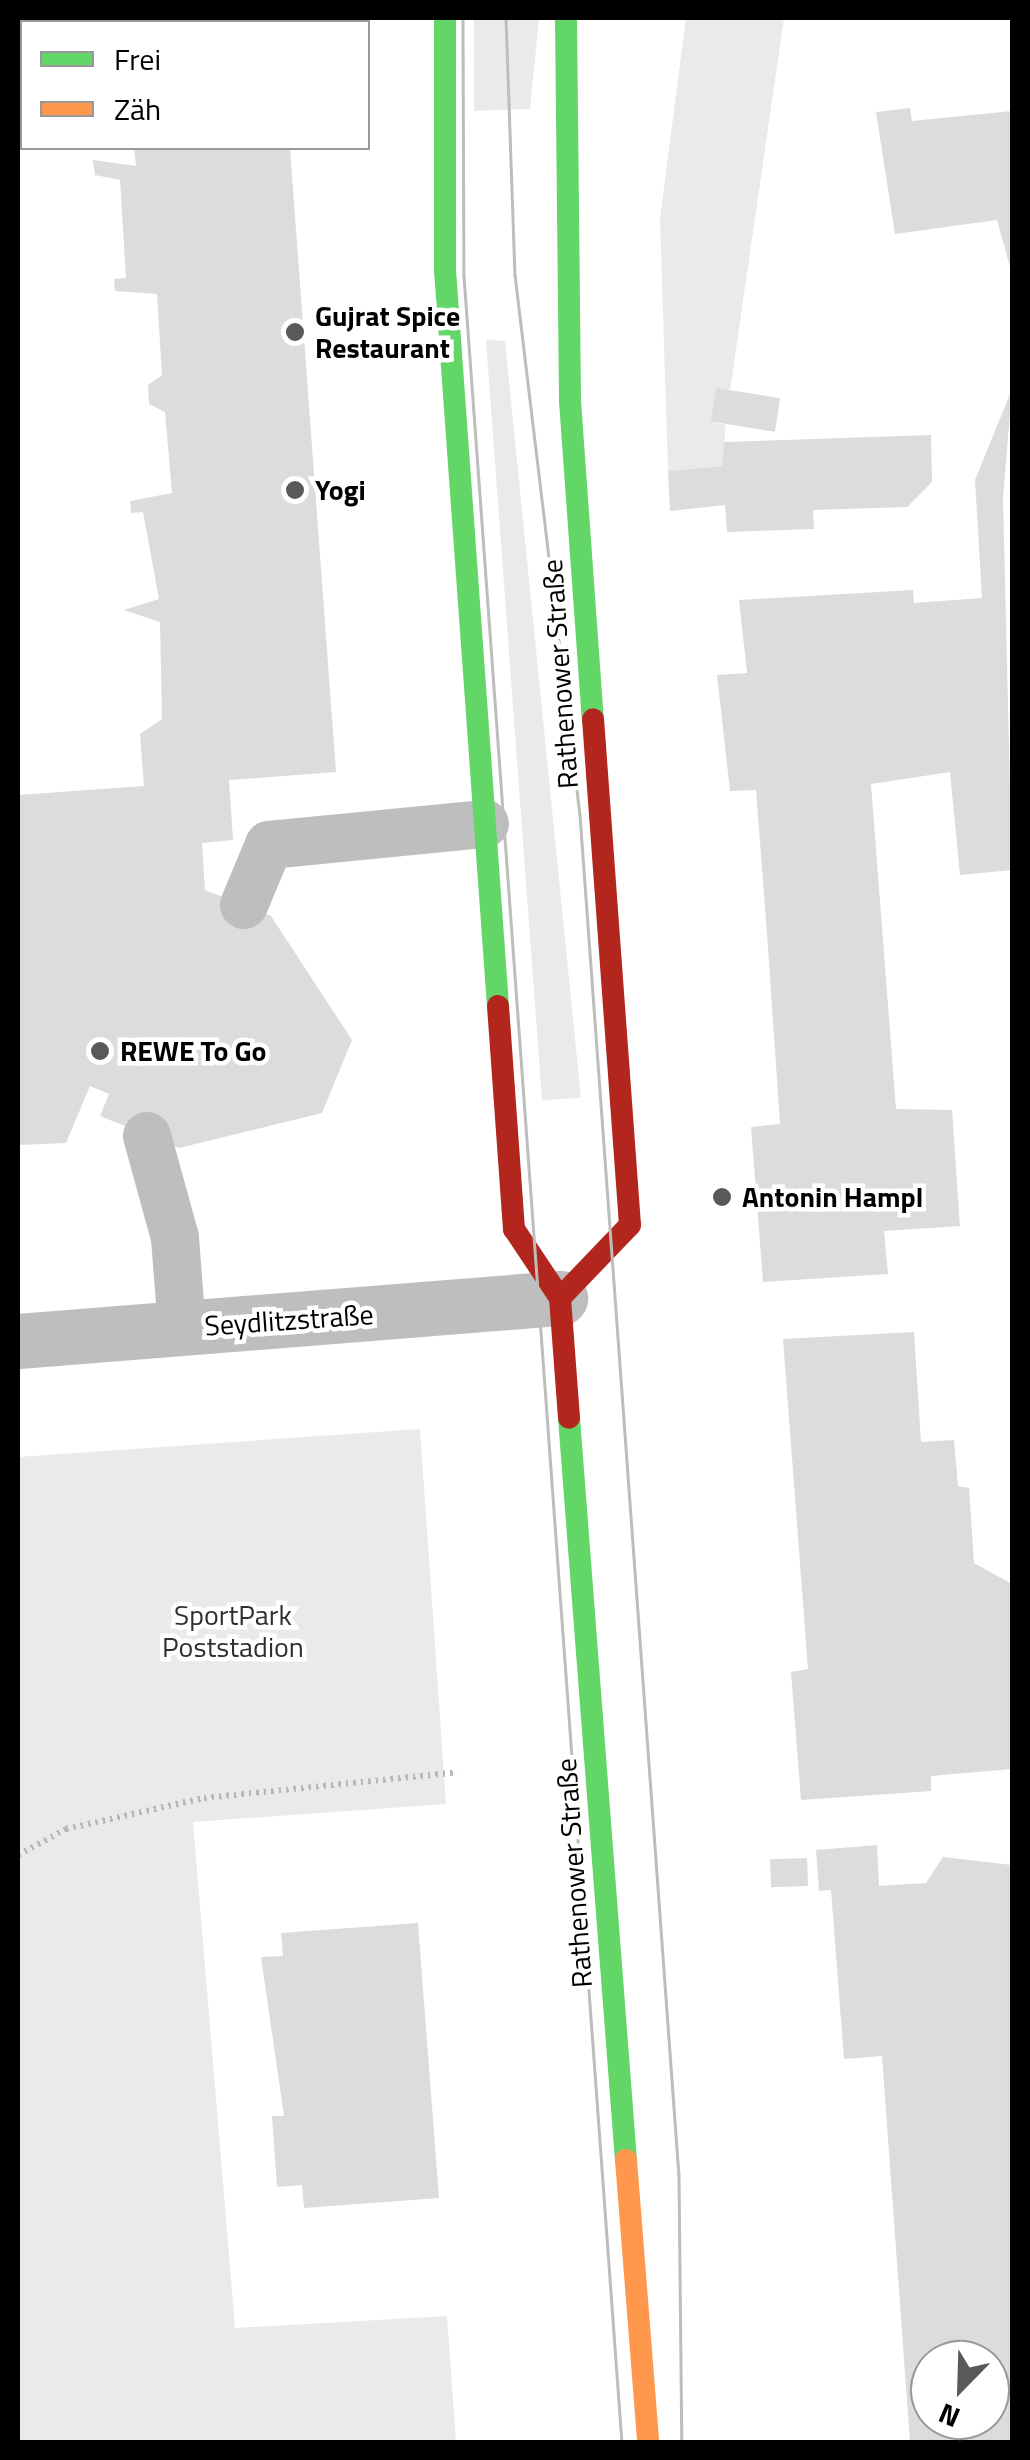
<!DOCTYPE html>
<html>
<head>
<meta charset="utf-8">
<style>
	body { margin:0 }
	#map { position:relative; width:1030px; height:2460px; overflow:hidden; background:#fff; font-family:"Titillium Web",sans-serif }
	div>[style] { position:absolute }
	.green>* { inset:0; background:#eaeaea }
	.building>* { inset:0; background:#dcdcdc; transform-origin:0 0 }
	.path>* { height:6px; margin-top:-3px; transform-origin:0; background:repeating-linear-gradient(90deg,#b8b8b8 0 2.5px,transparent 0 7.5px) }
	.lane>* { height:48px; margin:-24px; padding:0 24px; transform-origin:24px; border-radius:24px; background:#bebebe }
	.street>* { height:55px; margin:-27.5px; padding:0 27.5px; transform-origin:27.5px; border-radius:27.5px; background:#bebebe }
	.fast>* { height:22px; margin:-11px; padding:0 11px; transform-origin:11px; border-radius:11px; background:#63d668 }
	.slow>* { height:22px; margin:-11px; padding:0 11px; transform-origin:11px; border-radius:11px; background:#ff974d }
	.jam>* { height:22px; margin:-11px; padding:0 11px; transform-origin:11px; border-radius:11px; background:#b3261e }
	.tram>* { height:2.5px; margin:-1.25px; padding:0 1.25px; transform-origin:1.25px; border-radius:1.25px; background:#bdbdbd }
	.dots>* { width:28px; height:28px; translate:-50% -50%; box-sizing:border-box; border:5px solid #fff; border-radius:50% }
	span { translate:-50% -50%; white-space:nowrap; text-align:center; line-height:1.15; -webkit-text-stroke:9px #fff; paint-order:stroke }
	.poi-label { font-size:28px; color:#000; font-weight:700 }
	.left { translate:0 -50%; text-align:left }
	.street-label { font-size:28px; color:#000 }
	.park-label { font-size:28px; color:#2f2f2f }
	.frame { position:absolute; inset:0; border:20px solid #000; pointer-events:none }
	.legend { position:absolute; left:20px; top:20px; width:350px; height:130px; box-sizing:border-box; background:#fff; border:2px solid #999; margin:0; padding:12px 18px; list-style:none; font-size:30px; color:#000 }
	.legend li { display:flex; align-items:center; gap:20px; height:50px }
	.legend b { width:50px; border:2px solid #999 }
	.north { position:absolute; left:910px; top:2340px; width:100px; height:100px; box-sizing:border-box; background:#fff; border:2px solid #999; border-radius:50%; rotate:203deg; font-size:28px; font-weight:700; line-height:40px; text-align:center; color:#000 }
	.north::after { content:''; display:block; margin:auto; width:35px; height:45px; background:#595959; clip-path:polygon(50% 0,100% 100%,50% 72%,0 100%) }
</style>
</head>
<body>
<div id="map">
	<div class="green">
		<i style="clip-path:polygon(474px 18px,539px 18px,530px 109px,474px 111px)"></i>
		<i style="clip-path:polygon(686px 18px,784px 18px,730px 391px,716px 388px,711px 422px,726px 425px,722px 466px,668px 471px,660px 218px)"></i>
		<i style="clip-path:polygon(486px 340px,505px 341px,581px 1098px,542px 1100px)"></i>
		<i style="clip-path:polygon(420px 1429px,446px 1804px,193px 1822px,235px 2328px,447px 2316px,456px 2442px,18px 2442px,18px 1457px)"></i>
	</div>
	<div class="building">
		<i style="left:124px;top:18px;width:157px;height:4px"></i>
		<i style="clip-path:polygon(910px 108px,912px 121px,1012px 111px,1012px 274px,997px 220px,895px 234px,876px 112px)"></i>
		<i style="clip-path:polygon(134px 148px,290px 148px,336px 772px,229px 780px,233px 840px,202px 843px,205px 890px,271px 916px,352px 1040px,322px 1113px,179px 1148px,100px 1116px,109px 1094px,90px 1086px,66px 1143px,18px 1145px,18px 795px,144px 786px,140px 734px,162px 719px,160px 622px,124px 610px,159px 599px,143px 512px,131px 513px,130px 501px,172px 493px,165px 412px,149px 404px,148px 385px,162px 375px,157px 294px,115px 291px,114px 279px,126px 278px,120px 180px,95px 175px,93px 160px,136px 166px)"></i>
		<i style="left:716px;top:388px;width:65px;height:34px;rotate:9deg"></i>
		<i style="clip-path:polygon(1012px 389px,1003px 498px,1012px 870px,960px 875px,950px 772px,871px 784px,896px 1109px,952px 1110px,960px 1226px,884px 1231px,888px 1274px,763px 1282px,751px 1127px,780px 1124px,767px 934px,756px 790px,730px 791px,717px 675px,747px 673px,739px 600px,913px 590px,914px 603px,982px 598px,975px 480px)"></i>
		<i style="clip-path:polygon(931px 435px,932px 482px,907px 507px,813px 510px,814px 529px,727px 532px,725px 505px,670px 511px,668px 471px,722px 466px,724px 442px)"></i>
		<i style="clip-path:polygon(914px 1332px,921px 1442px,954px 1440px,958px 1486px,969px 1488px,974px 1563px,1012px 1584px,1012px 1769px,931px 1776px,931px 1791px,801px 1800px,791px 1672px,808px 1669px,783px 1339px)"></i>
		<i style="clip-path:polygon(evenodd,877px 1845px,879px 1886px,926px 1883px,943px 1857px,1012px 1865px,1012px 2442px,910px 2442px,882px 2056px,844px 2059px,831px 1890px,819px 1891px,816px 1850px,877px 1845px,930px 2360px,990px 2360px,990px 2420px,930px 2420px,930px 2360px)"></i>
		<i style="left:807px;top:1858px;width:28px;height:37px;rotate:88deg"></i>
		<i style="clip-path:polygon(418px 1923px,439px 2198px,304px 2208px,302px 2185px,277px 2187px,272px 2116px,284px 2116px,261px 1957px,283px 1956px,281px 1933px)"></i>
	</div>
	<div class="path">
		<i style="left:18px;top:1855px;width:55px;rotate:-28.4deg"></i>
		<i style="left:66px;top:1829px;width:141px;rotate:-12.7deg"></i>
		<i style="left:204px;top:1798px;width:255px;rotate:-5.8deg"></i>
	</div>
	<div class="lane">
		<i style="left:244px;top:905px;width:65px;rotate:-67.4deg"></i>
		<i style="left:269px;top:845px;width:217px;rotate:-5.6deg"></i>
		<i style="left:147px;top:1136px;width:106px;rotate:74.6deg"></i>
		<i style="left:175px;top:1238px;width:90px;rotate:85.6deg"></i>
	</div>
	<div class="street">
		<i style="left:18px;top:1341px;width:544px;rotate:-4.54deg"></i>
	</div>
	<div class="fast">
		<i style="left:445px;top:18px;width:252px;rotate:90deg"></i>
		<i style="left:445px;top:270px;width:738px;rotate:85.88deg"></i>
		<i style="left:566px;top:18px;width:383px;rotate:89.4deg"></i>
		<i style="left:570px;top:401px;width:319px;rotate:85.9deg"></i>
		<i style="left:569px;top:1418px;width:744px;rotate:85.61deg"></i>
	</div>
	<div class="slow">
		<i style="left:626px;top:2160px;width:283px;rotate:85.5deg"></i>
	</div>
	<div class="jam">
		<i style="left:498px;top:1006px;width:224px;rotate:85.9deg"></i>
		<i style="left:514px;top:1229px;width:83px;rotate:56.3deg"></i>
		<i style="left:560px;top:1298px;width:120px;rotate:85.7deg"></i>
		<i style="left:560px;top:1298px;width:101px;rotate:-46.2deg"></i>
		<i style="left:630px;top:1225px;width:507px;rotate:-94.18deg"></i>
	</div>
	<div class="tram">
		<i style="left:463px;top:18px;width:258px;rotate:89.8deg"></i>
		<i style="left:464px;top:276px;width:2172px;rotate:85.83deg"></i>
		<i style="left:506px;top:18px;width:257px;rotate:88deg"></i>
		<i style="left:515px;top:275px;width:544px;rotate:83.14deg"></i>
		<i style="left:580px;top:815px;width:1364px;rotate:85.84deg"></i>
		<i style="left:679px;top:2175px;width:267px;rotate:89.4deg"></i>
	</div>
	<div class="dots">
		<i style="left:295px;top:332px;background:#595959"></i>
		<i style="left:295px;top:490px;background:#595959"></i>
		<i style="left:100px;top:1051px;background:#595959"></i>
		<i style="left:722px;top:1197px;background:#595959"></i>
	</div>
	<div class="poi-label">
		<span class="left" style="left:315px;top:332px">Gujrat Spice<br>Restaurant</span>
		<span class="left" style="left:315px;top:490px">Yogi</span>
		<span class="left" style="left:120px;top:1051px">REWE To Go</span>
		<span class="left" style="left:742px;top:1197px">Antonin Hampl</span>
	</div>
	<div class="street-label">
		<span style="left:560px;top:674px;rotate:-94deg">Rathenower Straße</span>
		<span style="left:289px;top:1320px;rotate:-4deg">Seydlitzstraße</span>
		<span style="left:574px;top:1873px;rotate:-94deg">Rathenower Straße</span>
	</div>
	<div class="park-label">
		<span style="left:233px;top:1631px">SportPark<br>Poststadion</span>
	</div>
	<div class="frame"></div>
	<ul class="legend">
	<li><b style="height:12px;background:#63d668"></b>Frei</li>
	<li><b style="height:12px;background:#ff974d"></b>Zäh</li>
	</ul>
	<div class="north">N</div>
</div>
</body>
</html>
